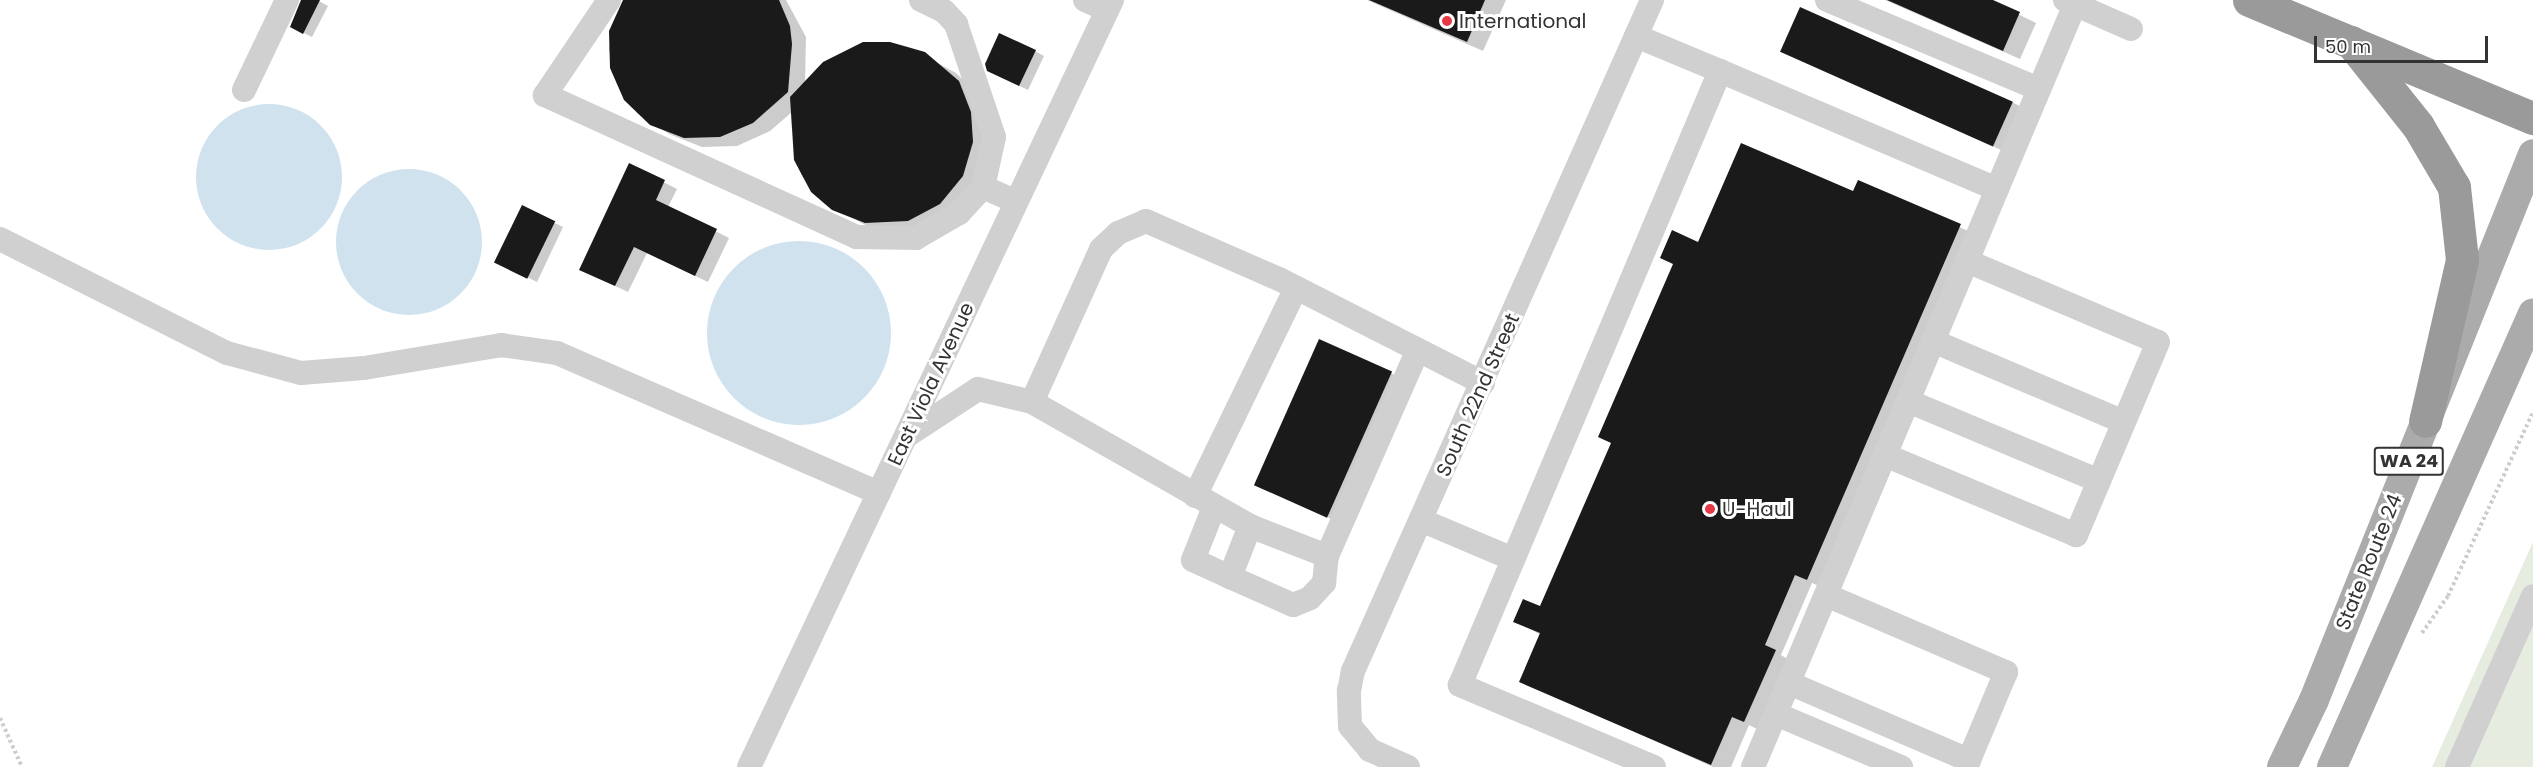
<!DOCTYPE html>
<html>
<head>
<meta charset="utf-8">
<style>
	body { margin:0 }
	#map { position:relative; width:2533px; height:767px; overflow:hidden; background:#fff; font-family:Poppins,sans-serif }
	div>[style] { position:absolute }
	.green>* { inset:0; background:#e6ecdf }
	.water>* { inset:0; background:#cfe2ee }
	.round { border-radius:50% }
	.shadow>* { inset:0; background:#0003 }
	.building>* { inset:0; background:#1a1a1a; transform-origin:0 0 }
	.path>* { height:4px; margin-top:-2px; transform-origin:0; background:repeating-linear-gradient(90deg,#cdcdcd 0 3px,transparent 0 6px) }
	.minor>* { height:24px; margin:-12px; padding:0 12px; transform-origin:12px; border-radius:12px; background:#d0d0d0 }
	.major>* { height:30px; margin:-15px; padding:0 15px; transform-origin:15px; border-radius:15px; background:#ababab }
	.highway>* { height:33px; margin:-16.5px; padding:0 16.5px; transform-origin:16.5px; border-radius:16.5px; background:#9a9a9a }
	.dots>* { width:16px; height:16px; translate:-50% -50%; box-sizing:border-box; border:3px solid #fff; border-radius:50% }
	span { translate:-50% -50%; white-space:nowrap; text-align:center; line-height:1.15; -webkit-text-stroke:6px #fff; paint-order:stroke }
	.shield-label span { padding:2px 4px; background:#fff; border:2px solid; border-radius:4px; -webkit-text-stroke-width:0 }
	.shield-label { font-size:18px; color:#333; font-weight:700 }
	.poi-label { font-size:20px; color:#333 }
	.left { translate:0 -50%; text-align:left }
	.street-label { font-size:20px; color:#333 }
	.scale { position:absolute; left:2314px; top:36px; width:174px; height:27px; box-sizing:border-box; border:3px solid #333; border-top:0; padding-left:8px; font-size:18px; line-height:21px; white-space:nowrap; color:#333; -webkit-text-stroke:4px #fff; paint-order:stroke }
</style>
</head>
<body>
<div id="map">
	<div class="green">
		<i style="clip-path:polygon(2533px 542px,2533px 767px,2432px 767px)"></i>
	</div>
	<div class="water">
		<i class="round" style="left:196px;top:104px;width:146px;height:146px"></i>
		<i class="round" style="left:336px;top:169px;width:146px;height:146px"></i>
		<i class="round" style="left:707px;top:241px;width:184px;height:184px"></i>
	</div>
	<div class="shadow">
		<i style="clip-path:polygon(303px 0,317px 0,328px 6px,312px 37px,300px 31px)"></i>
		<i style="clip-path:polygon(625px 0,786px 0,806px 37px,805px 83px,863px 44px,908px 47px,956px 73px,975px 92px,989px 134px,986px 169px,942px 223px,875px 230px,824px 203px,802px 176px,795px 160px,792px 112px,770px 131px,737px 146px,702px 147px,669px 134px,637px 113px,617px 84px,609px 50px,613px 23px)"></i>
		<i style="clip-path:polygon(1367px 0,1506px 0,1483px 51px)"></i>
		<i style="clip-path:polygon(1885px 0,1989px 0,2036px 23px,2020px 59px)"></i>
		<i style="clip-path:polygon(1035px 51px,1044px 56px,1028px 90px,997px 75px)"></i>
		<i style="clip-path:polygon(1782px 51px,2012px 102px,2029px 111px,2010px 154px)"></i>
		<i style="clip-path:polygon(630px 165px,677px 189px,668px 207px,729px 238px,708px 282px,647px 253px,628px 292px,594px 276px)"></i>
		<i style="clip-path:polygon(1859px 182px,1977px 235px,1824px 588px,1812px 583px,1781px 655px,1791px 661px,1761px 731px,1749px 725px,1731px 767px,1713px 767px,1521px 681px,1541px 635px,1515px 621px,1541px 608px,1699px 244px,1854px 193px)"></i>
		<i style="clip-path:polygon(522px 207px,563px 227px,537px 282px,505px 266px)"></i>
		<i style="clip-path:polygon(1391px 373px,1399px 378px,1336px 521px,1267px 490px)"></i>
	</div>
	<div class="building">
		<i style="clip-path:polygon(301px 0,320px 0,303px 34px,290px 27px)"></i>
		<i style="clip-path:polygon(623px 0,779px 0,790px 26px,792px 44px,788px 92px,753px 123px,720px 137px,684px 138px,650px 125px,624px 100px,610px 68px,609px 31px)"></i>
		<i style="clip-path:polygon(1369px 0,1485px 0,1467px 42px)"></i>
		<i style="clip-path:polygon(1887px 0,1993px 0,2020px 12px,2003px 51px)"></i>
		<i style="left:1800px;top:7px;width:233px;height:49px;rotate:24deg"></i>
		<i style="clip-path:polygon(999px 33px,1036px 50px,1019px 86px,987px 71px,985px 64px)"></i>
		<i style="clip-path:polygon(863px 42px,890px 42px,925px 52px,959px 81px,971px 112px,973px 142px,963px 176px,940px 204px,908px 221px,865px 223px,832px 210px,811px 192px,794px 160px,790px 97px,823px 62px)"></i>
		<i style="clip-path:polygon(1741px 143px,1853px 191px,1858px 180px,1961px 224px,1807px 580px,1795px 575px,1765px 645px,1776px 650px,1744px 722px,1732px 717px,1711px 765px,1519px 682px,1540px 633px,1513px 622px,1523px 599px,1540px 606px,1611px 443px,1598px 437px,1673px 264px,1660px 258px,1672px 230px,1698px 242px)"></i>
		<i style="clip-path:polygon(629px 163px,665px 180px,656px 200px,717px 229px,695px 276px,634px 247px,615px 286px,579px 270px)"></i>
		<i style="left:522px;top:205px;width:37px;height:64px;rotate:26deg"></i>
		<i style="left:1319px;top:339px;width:80px;height:160px;rotate:24deg"></i>
	</div>
	<div class="path">
		<i style="left:2422px;top:633px;width:45px;rotate:-54.9deg"></i>
		<i style="left:2448px;top:596px;width:203px;rotate:-65.2deg"></i>
		<i style="left:0;top:718px;width:54px;rotate:65.8deg"></i>
	</div>
	<div class="minor">
		<i style="left:609px;top:0;width:115px;rotate:124deg"></i>
		<i style="left:545px;top:95px;width:343px;rotate:24.5deg"></i>
		<i style="left:857px;top:237px;width:59px;rotate:1deg"></i>
		<i style="left:916px;top:238px;width:50px;rotate:-30.2deg"></i>
		<i style="left:959px;top:213px;width:35px;rotate:-47deg"></i>
		<i style="left:921px;top:0;width:25px;rotate:26deg"></i>
		<i style="left:944px;top:11px;width:18px;rotate:47deg"></i>
		<i style="left:956px;top:24px;width:119px;rotate:71.4deg"></i>
		<i style="left:994px;top:137px;width:51px;rotate:102.4deg"></i>
		<i style="left:983px;top:187px;width:36px;rotate:24deg"></i>
		<i style="left:1085px;top:0;width:24px;rotate:24deg"></i>
		<i style="left:1827px;top:0;width:230px;rotate:22.8deg"></i>
		<i style="left:2065px;top:0;width:72px;rotate:23.7deg"></i>
		<i style="left:1636px;top:36px;width:91px;rotate:22.6deg"></i>
		<i style="left:244px;top:90px;width:100px;rotate:-64.5deg"></i>
		<i style="left:1997px;top:189px;width:201px;rotate:-67.1deg"></i>
		<i style="left:0;top:239px;width:254px;rotate:26.7deg"></i>
		<i style="left:227px;top:353px;width:77px;rotate:15.1deg"></i>
		<i style="left:301px;top:373px;width:63px;rotate:-4.5deg"></i>
		<i style="left:364px;top:368px;width:139px;rotate:-9.5deg"></i>
		<i style="left:501px;top:345px;width:57px;rotate:8.1deg"></i>
		<i style="left:557px;top:353px;width:351px;rotate:23.5deg"></i>
		<i style="left:1933px;top:341px;width:207px;rotate:23deg"></i>
		<i style="left:1908px;top:401px;width:207px;rotate:22.7deg"></i>
		<i style="left:1032px;top:402px;width:251px;rotate:29.6deg"></i>
		<i style="left:1250px;top:526px;width:83px;rotate:21.3deg"></i>
		<i style="left:1327px;top:556px;width:225px;rotate:-66.2deg"></i>
		<i style="left:908px;top:435px;width:84px;rotate:-33.3deg"></i>
		<i style="left:978px;top:389px;width:56px;rotate:13.5deg"></i>
		<i style="left:1032px;top:402px;width:168px;rotate:-65.7deg"></i>
		<i style="left:1101px;top:249px;width:23px;rotate:-43deg"></i>
		<i style="left:1118px;top:233px;width:30px;rotate:-23deg"></i>
		<i style="left:1146px;top:221px;width:145px;rotate:23.6deg"></i>
		<i style="left:1279px;top:279px;width:229px;rotate:27deg"></i>
		<i style="left:1195px;top:496px;width:231px;rotate:-64.1deg"></i>
		<i style="left:1214px;top:507px;width:57px;rotate:111.6deg"></i>
		<i style="left:1193px;top:560px;width:41px;rotate:24.7deg"></i>
		<i style="left:1423px;top:521px;width:98px;rotate:22.9deg"></i>
		<i style="left:1250px;top:526px;width:55px;rotate:111.4deg"></i>
		<i style="left:1230px;top:577px;width:69px;rotate:24deg"></i>
		<i style="left:1293px;top:605px;width:18px;rotate:-22deg"></i>
		<i style="left:1310px;top:598px;width:21px;rotate:-47deg"></i>
		<i style="left:1324px;top:583px;width:27px;rotate:-84deg"></i>
		<i style="left:1826px;top:595px;width:196px;rotate:23.2deg"></i>
		<i style="left:2006px;top:672px;width:103px;rotate:112.8deg"></i>
		<i style="left:1789px;top:683px;width:196px;rotate:23.2deg"></i>
		<i style="left:1776px;top:714px;width:136px;rotate:23deg"></i>
		<i style="left:749px;top:767px;width:849px;rotate:-64.67deg"></i>
		<i style="left:1408px;top:767px;width:42px;rotate:-155.9deg"></i>
		<i style="left:1370px;top:750px;width:31px;rotate:-130deg"></i>
		<i style="left:1350px;top:726px;width:35px;rotate:-92deg"></i>
		<i style="left:1349px;top:691px;width:20px;rotate:-79deg"></i>
		<i style="left:1353px;top:671px;width:735px;rotate:-65.98deg"></i>
		<i style="left:1654px;top:767px;width:211px;rotate:-157.1deg"></i>
		<i style="left:1460px;top:685px;width:667px;rotate:-67.05deg"></i>
		<i style="left:1720px;top:71px;width:301px;rotate:23.1deg"></i>
		<i style="left:1997px;top:189px;width:78px;rotate:112.6deg"></i>
		<i style="left:1753px;top:767px;width:339px;rotate:-67.1deg"></i>
		<i style="left:1885px;top:455px;width:211px;rotate:-67.1deg"></i>
		<i style="left:1967px;top:261px;width:207px;rotate:23deg"></i>
		<i style="left:2158px;top:342px;width:210px;rotate:113deg"></i>
		<i style="left:2076px;top:535px;width:207px;rotate:-157.3deg"></i>
		<i style="left:2457px;top:767px;width:187px;rotate:-66deg"></i>
	</div>
	<div class="major">
		<i style="left:2282px;top:767px;width:74px;rotate:-64.5deg"></i>
		<i style="left:2314px;top:700px;width:588px;rotate:-68.14deg"></i>
		<i style="left:2332px;top:767px;width:496px;rotate:-66.1deg"></i>
	</div>
	<div class="highway">
		<i style="left:2249px;top:0;width:308px;rotate:22.6deg"></i>
		<i style="left:2351px;top:42px;width:107px;rotate:51.4deg"></i>
		<i style="left:2418px;top:126px;width:71px;rotate:59.5deg"></i>
		<i style="left:2454px;top:187px;width:73px;rotate:83.7deg"></i>
		<i style="left:2462px;top:260px;width:165px;rotate:102.9deg"></i>
	</div>
	<div class="dots">
		<i style="left:1447px;top:21px;background:#e63946"></i>
		<i style="left:1710px;top:509px;background:#e63946"></i>
	</div>
	<div class="shield-label">
		<span style="left:2409px;top:461px">WA 24</span>
	</div>
	<div class="poi-label">
		<span class="left" style="left:1459px;top:21px">International</span>
		<span class="left" style="left:1722px;top:509px">U-Haul</span>
	</div>
	<div class="street-label">
		<span style="left:931px;top:384px;rotate:-65deg">East Viola Avenue</span>
		<span style="left:1478px;top:395px;rotate:-66deg">South 22nd Street</span>
		<span style="left:2369px;top:562px;rotate:-68deg">State Route 24</span>
	</div>
	<div class="scale">50 m</div>
</div>
</body>
</html>
